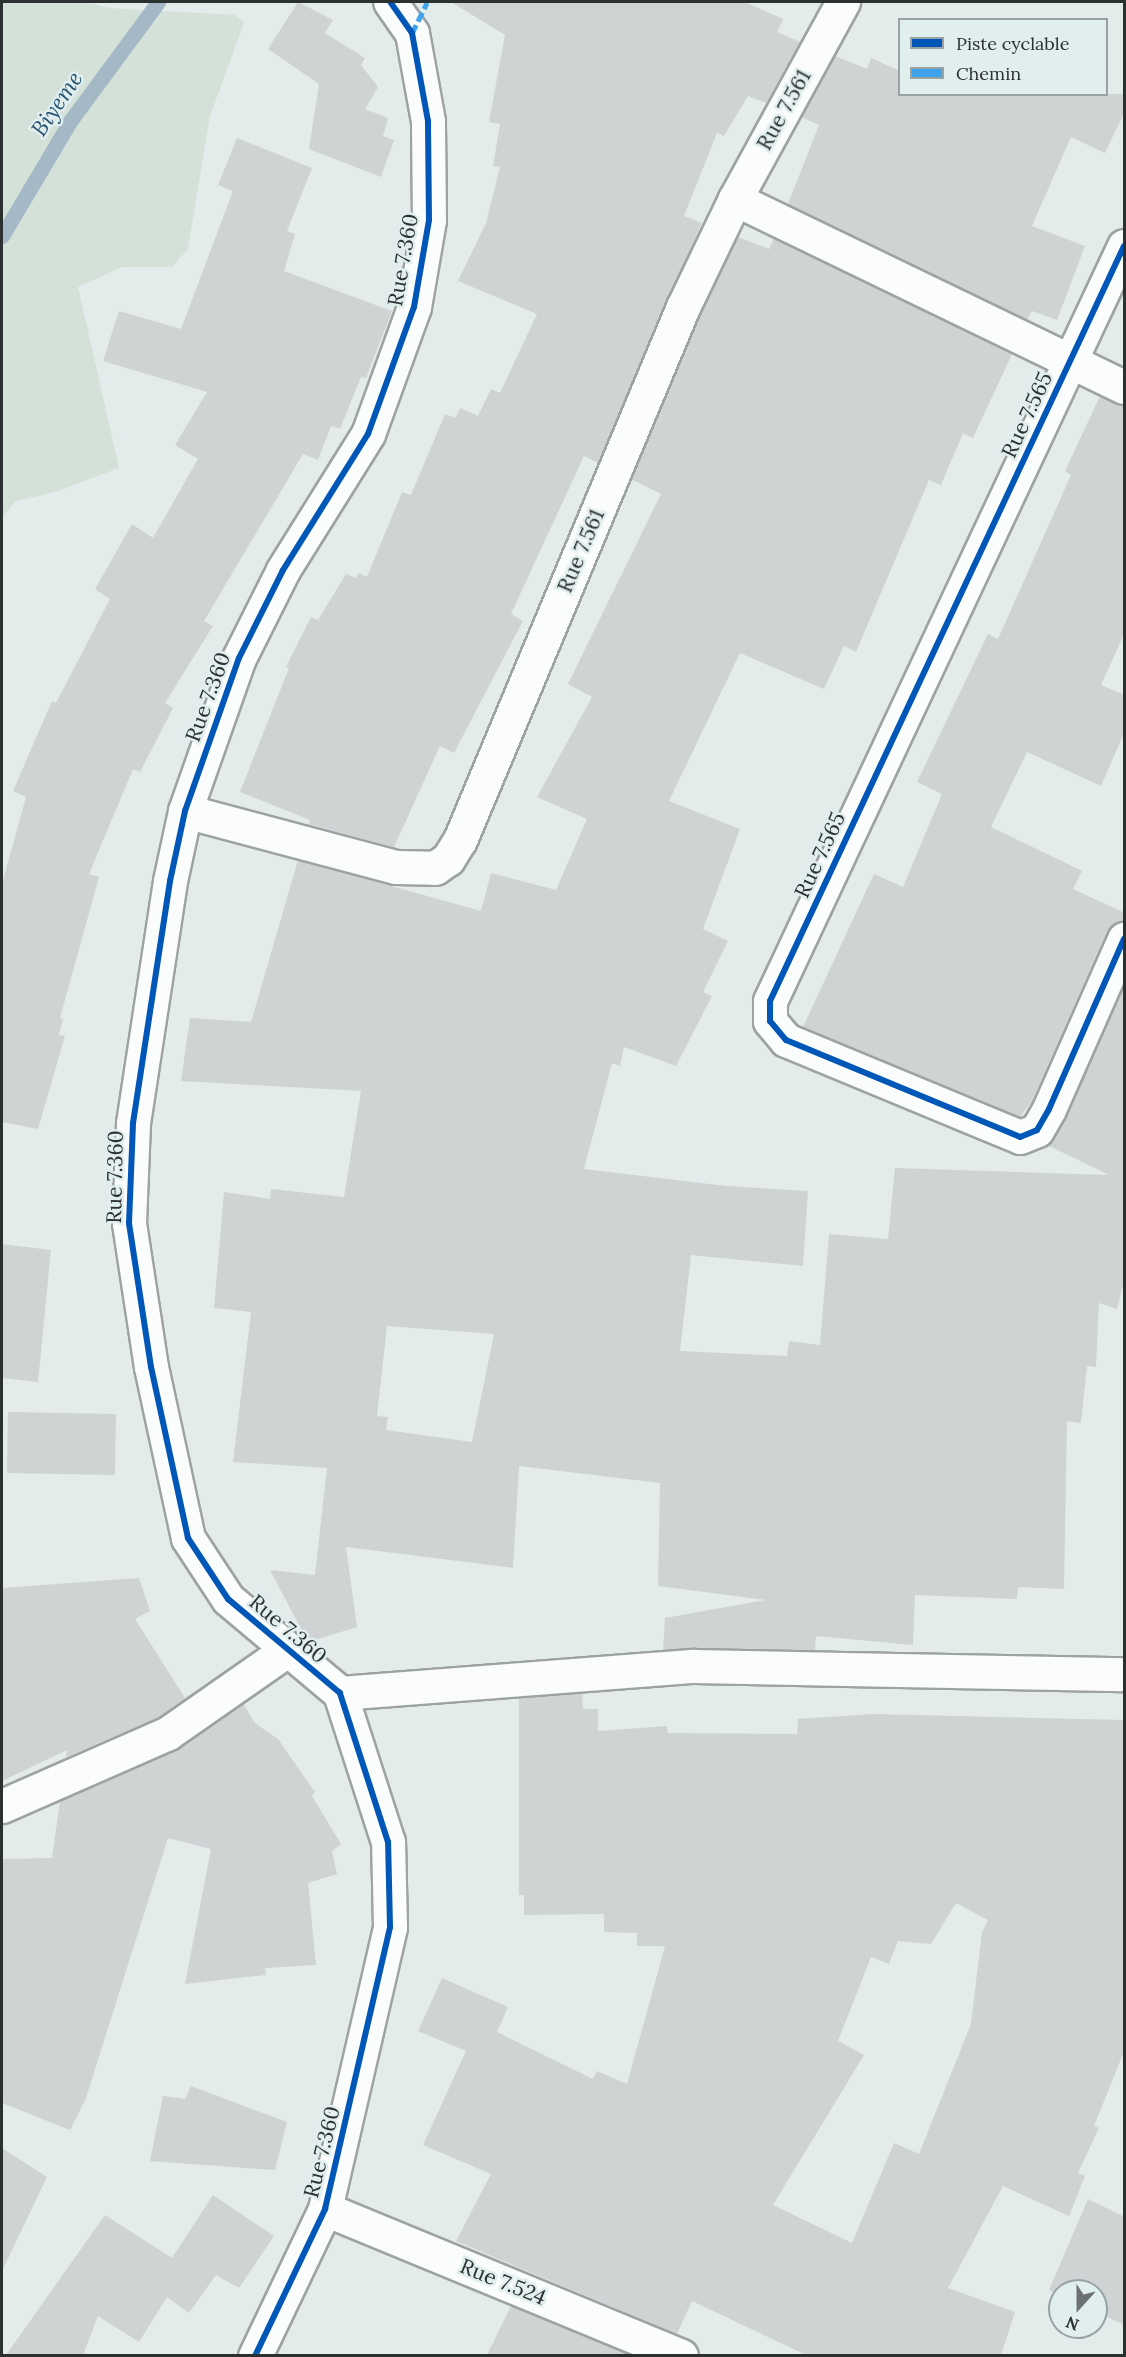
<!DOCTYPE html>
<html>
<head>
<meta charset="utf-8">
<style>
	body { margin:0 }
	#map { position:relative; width:1126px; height:2357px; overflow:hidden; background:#e4ebeb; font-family:Lora,serif }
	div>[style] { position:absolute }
	.green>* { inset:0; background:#d4e1d9 }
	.stream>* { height:15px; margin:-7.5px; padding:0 7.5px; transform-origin:7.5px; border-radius:7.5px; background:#a4b8c5 }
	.building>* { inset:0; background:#cfd3d4; transform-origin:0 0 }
	.roads { filter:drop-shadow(2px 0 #9da2a2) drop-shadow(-2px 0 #9da2a2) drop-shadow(0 2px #9da2a2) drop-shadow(0 -2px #9da2a2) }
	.minor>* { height:33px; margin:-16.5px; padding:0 16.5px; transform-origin:16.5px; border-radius:16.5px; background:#fbfcfc }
	.quiet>* { height:4.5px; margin-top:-2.25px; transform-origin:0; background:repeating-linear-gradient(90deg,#3ea3eb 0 9px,transparent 0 13.5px) }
	.cycleway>* { height:6px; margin:-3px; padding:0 3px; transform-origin:3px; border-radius:3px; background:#0057b8 }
	span { translate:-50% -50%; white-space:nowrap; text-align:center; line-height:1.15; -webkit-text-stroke:5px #e1eeee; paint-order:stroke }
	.street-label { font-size:21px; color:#2b3030 }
	.water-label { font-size:22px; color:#265170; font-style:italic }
	.frame { position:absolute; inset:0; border:3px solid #2b3030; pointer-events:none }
	.legend { position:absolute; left:898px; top:18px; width:210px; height:78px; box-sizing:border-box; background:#e1eeee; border:2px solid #98a2a2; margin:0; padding:8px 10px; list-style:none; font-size:18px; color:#2b3030 }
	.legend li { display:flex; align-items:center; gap:12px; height:30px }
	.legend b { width:30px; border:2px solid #98a2a2 }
	.north { position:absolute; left:1048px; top:2279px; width:60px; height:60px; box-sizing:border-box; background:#e1eeee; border:2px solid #98a2a2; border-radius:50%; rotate:201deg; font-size:16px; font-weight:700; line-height:24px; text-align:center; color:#2b3030 }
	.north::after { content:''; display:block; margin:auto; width:21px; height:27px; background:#6c7171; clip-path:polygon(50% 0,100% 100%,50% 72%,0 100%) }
</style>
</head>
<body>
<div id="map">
	<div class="green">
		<i style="clip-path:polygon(2px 2px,89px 2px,108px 8px,235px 15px,244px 23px,210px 116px,188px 249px,172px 267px,122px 267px,78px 287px,119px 468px,55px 492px,16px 501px,2px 518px)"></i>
	</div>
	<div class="stream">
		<i style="left:2px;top:236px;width:135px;rotate:-59.3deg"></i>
		<i style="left:71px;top:120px;width:147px;rotate:-53.6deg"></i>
	</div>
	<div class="building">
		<i style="clip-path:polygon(298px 2px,333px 20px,325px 33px,365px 58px,361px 65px,378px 87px,365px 109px,388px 118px,383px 136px,394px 140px,381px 177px,309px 149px,319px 84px,268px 49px)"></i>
		<i style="clip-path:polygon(451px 2px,745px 2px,783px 19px,777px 32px,800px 42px,766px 103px,748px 96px,724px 136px,717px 133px,684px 216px,702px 223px,598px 463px,584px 456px,511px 614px,523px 621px,454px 753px,440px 746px,394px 847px,309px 824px,310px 820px,240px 792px,289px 668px,286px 667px,311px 617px,318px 620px,346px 574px,356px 578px,359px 573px,367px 577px,402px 492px,411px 495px,445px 414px,455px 418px,460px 408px,478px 416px,491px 389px,500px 393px,537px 314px,458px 281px,486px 223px,500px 167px,493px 166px,500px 124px,489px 122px,505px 35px)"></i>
		<i style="clip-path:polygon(835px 56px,867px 69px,871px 58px,900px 71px,900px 94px,1125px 94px,1125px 111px,1105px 153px,1071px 137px,1032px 226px,1085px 246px,1057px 320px,1032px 311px,1027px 320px,788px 204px,819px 125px,801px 117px)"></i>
		<i style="clip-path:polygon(237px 138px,312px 168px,287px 231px,295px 234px,284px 271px,392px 311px,366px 378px,361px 377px,340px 429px,331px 426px,318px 460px,303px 454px,204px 621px,213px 626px,165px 703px,173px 708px,140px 772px,133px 769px,89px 874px,99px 877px,60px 1018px,63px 1019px,59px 1035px,65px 1036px,38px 1129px,2px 1122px,2px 884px,26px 797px,13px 791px,52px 701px,56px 703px,110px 599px,95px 589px,132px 524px,153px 538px,198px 459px,175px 445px,207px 392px,103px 361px,119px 311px,181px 329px,233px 191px,218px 185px)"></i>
		<i style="clip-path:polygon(evenodd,738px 237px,769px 249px,774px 238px,1012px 354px,973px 438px,963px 433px,941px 485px,929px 480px,856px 652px,844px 646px,824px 689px,740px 653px,669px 801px,740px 829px,703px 929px,728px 941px,703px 992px,712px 996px,676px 1066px,624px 1047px,620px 1066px,612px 1063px,584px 1169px,726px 1186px,808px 1191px,803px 1266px,691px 1255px,680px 1351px,787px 1356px,789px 1341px,820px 1345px,829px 1234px,888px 1239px,895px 1168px,1109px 1175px,1047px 1145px,1066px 1117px,1125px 984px,1125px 1276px,1117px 1309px,1099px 1303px,1096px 1367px,1087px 1366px,1081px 1423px,1067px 1421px,1064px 1589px,1018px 1587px,1017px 1599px,915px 1595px,913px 1645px,816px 1636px,815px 1650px,663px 1650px,665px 1618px,766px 1600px,658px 1586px,660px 1483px,519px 1466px,513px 1568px,346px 1547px,357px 1627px,308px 1642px,270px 1570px,315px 1575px,327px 1468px,233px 1462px,251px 1312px,214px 1308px,224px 1192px,270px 1199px,271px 1189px,344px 1197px,361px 1091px,181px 1081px,190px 1018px,251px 1022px,298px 860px,481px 911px,491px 873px,556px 890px,587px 819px,537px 797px,592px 697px,568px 684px,661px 494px,631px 479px,700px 315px,738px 237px,387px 1326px,494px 1334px,472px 1442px,386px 1430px,388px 1417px,377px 1416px,387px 1326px)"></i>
		<i style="clip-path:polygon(1100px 396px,1125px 406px,1125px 632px,1101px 685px,1125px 695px,1125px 731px,1101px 786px,1027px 752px,991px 827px,1082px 871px,1073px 889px,1125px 913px,1125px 921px,1113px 924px,1107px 931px,1032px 1101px,1020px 1117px,803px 1027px,874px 874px,903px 887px,942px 794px,917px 782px,988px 634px,998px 639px,1071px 475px,1065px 471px)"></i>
		<i style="clip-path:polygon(2px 1244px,51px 1250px,38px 1382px,2px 1378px)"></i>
		<i style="left:8px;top:1412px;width:108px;height:61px;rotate:1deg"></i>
		<i style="clip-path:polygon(139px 1578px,150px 1611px,135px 1619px,185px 1698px,159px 1717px,66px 1757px,67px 1750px,2px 1781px,2px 1588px)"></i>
		<i style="clip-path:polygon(evenodd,582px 1693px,583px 1709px,598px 1709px,598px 1731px,667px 1726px,668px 1733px,797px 1734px,798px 1719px,874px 1714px,1125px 1720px,1125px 2049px,1094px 2126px,1099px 2128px,1078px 2173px,1085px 2176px,1069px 2216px,1003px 2186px,948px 2288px,1015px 2312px,1001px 2355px,806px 2355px,692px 2301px,677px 2334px,456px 2241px,491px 2174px,423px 2145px,466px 2051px,418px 2031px,442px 1978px,508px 2007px,497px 2032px,593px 2079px,597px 2071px,627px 2084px,665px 1946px,637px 1946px,637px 1933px,604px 1932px,604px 1914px,524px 1915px,524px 1895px,519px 1895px,519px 1698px,582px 1693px,956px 1903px,988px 1920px,982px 1932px,971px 2024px,919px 2154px,894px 2143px,852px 2243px,773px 2205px,864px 2055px,838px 2041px,871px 1957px,889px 1964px,898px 1941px,931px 1944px,956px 1903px)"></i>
		<i style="clip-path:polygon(243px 1703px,255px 1723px,278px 1739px,315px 1792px,312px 1796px,341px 1844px,332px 1851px,337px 1874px,308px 1883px,316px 1965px,265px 1968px,266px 1975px,185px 1984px,211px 1849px,168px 1838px,86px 2098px,70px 2130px,2px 2103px,2px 1859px,52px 1858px,60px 1801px,176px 1750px)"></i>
		<i style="clip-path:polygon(191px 2086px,287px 2122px,275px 2170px,150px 2161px,163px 2096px,185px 2099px)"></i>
		<i style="clip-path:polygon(2px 2148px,47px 2177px,2px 2271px)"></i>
		<i style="clip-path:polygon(213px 2195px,274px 2236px,239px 2288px,216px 2275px,189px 2313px,167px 2297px,139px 2342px,98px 2316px,83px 2355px,6px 2355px,105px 2215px,172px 2258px)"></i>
		<i style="clip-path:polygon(1088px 2199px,1125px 2217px,1125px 2325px,1096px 2312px,1096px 2291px,1060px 2291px,1060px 2295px,1049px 2290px)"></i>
		<i style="clip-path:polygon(511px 2306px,631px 2355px,487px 2355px)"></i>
	</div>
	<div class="roads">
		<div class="minor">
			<i style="left:735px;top:199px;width:432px;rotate:25.8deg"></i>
			<i style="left:1124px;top:246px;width:834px;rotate:115.12deg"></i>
			<i style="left:770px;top:1001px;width:20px;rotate:90deg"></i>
			<i style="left:770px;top:1021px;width:25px;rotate:50deg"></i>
			<i style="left:786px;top:1040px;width:253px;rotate:22.5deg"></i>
			<i style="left:1020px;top:1137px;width:18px;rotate:-22deg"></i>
			<i style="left:1037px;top:1130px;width:24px;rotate:-60deg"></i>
			<i style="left:1049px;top:1109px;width:186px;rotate:-66.2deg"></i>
			<i style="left:185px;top:811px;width:218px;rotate:14.9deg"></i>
			<i style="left:396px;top:867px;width:39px;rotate:1deg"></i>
			<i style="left:435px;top:868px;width:16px;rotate:-35deg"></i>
			<i style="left:448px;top:859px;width:22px;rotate:-58deg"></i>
			<i style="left:460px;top:840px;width:578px;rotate:-67.3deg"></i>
			<i style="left:683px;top:307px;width:120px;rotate:-64.3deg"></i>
			<i style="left:735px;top:199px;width:225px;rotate:-61.3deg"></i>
			<i style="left:340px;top:1693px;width:355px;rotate:-4.4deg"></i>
			<i style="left:694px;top:1666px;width:430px;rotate:1.1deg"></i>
			<i style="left:2px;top:1806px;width:181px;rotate:-23.7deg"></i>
			<i style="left:168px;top:1733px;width:145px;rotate:-34.9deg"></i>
			<i style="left:325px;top:2209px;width:385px;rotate:22.4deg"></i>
			<i style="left:255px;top:2356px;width:163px;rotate:-64.5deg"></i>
			<i style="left:325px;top:2209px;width:289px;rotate:-77deg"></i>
			<i style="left:390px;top:1927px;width:85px;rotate:-91.3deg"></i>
			<i style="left:388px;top:1842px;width:157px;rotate:-107.9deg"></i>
			<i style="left:340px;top:1693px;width:146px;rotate:-140deg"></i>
			<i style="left:228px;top:1599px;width:73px;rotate:-123.3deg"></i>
			<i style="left:188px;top:1538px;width:175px;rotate:-102.2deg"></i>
			<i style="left:151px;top:1367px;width:146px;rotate:-98.7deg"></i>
			<i style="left:129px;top:1223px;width:100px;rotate:-87.7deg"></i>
			<i style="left:133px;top:1123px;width:245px;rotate:-81.3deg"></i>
			<i style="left:170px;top:881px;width:72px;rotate:-77.9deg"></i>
			<i style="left:185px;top:811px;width:162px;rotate:-70.6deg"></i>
			<i style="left:239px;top:658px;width:98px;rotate:-63.4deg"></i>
			<i style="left:283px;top:570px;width:160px;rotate:-58deg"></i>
			<i style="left:368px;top:434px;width:135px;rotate:-70.1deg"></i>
			<i style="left:414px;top:307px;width:88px;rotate:-80.2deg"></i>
			<i style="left:429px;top:220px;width:99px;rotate:-90.6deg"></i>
			<i style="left:428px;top:121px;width:89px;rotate:-100.3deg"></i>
			<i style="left:412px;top:33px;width:38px;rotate:-125deg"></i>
		</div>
	</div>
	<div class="quiet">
		<i style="left:412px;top:33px;width:34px;rotate:-64deg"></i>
	</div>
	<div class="cycleway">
		<i style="left:1124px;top:246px;width:834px;rotate:115.12deg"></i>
		<i style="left:770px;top:1001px;width:20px;rotate:90deg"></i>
		<i style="left:770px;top:1021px;width:25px;rotate:50deg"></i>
		<i style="left:786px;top:1040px;width:253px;rotate:22.5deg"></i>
		<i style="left:1020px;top:1137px;width:18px;rotate:-22deg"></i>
		<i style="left:1037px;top:1130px;width:24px;rotate:-60deg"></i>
		<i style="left:1049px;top:1109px;width:186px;rotate:-66.2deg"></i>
		<i style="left:255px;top:2356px;width:163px;rotate:-64.5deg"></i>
		<i style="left:325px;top:2209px;width:289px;rotate:-77deg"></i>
		<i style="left:390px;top:1927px;width:85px;rotate:-91.3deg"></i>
		<i style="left:388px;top:1842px;width:157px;rotate:-107.9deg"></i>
		<i style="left:340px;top:1693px;width:146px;rotate:-140deg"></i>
		<i style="left:228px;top:1599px;width:73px;rotate:-123.3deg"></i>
		<i style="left:188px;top:1538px;width:175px;rotate:-102.2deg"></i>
		<i style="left:151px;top:1367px;width:146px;rotate:-98.7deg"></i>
		<i style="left:129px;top:1223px;width:100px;rotate:-87.7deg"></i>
		<i style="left:133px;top:1123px;width:245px;rotate:-81.3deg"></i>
		<i style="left:170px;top:881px;width:72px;rotate:-77.9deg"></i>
		<i style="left:185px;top:811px;width:162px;rotate:-70.6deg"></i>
		<i style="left:239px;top:658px;width:98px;rotate:-63.4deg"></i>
		<i style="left:283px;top:570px;width:160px;rotate:-58deg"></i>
		<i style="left:368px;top:434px;width:135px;rotate:-70.1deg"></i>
		<i style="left:414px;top:307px;width:88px;rotate:-80.2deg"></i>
		<i style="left:429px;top:220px;width:99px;rotate:-90.6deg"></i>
		<i style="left:428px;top:121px;width:89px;rotate:-100.3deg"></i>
		<i style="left:412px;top:33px;width:38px;rotate:-125deg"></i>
	</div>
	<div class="street-label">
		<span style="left:784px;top:110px;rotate:-61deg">Rue 7.561</span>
		<span style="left:403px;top:260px;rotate:-80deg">Rue 7.360</span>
		<span style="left:1027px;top:415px;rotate:-65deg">Rue 7.565</span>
		<span style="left:581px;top:551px;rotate:-67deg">Rue 7.561</span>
		<span style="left:208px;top:697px;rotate:-70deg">Rue 7.360</span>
		<span style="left:820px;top:855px;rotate:-65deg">Rue 7.565</span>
		<span style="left:115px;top:1177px;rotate:-89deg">Rue 7.360</span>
		<span style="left:288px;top:1629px;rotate:40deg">Rue 7.360</span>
		<span style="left:322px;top:2152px;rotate:-76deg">Rue 7.360</span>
		<span style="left:503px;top:2282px;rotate:22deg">Rue 7.524</span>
	</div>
	<div class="water-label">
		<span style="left:57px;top:104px;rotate:-56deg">Biyeme</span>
	</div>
	<div class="frame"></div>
	<ul class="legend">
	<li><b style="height:8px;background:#0057b8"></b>Piste cyclable</li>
	<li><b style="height:8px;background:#3ea3eb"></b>Chemin</li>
	</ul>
	<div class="north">N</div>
</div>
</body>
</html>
